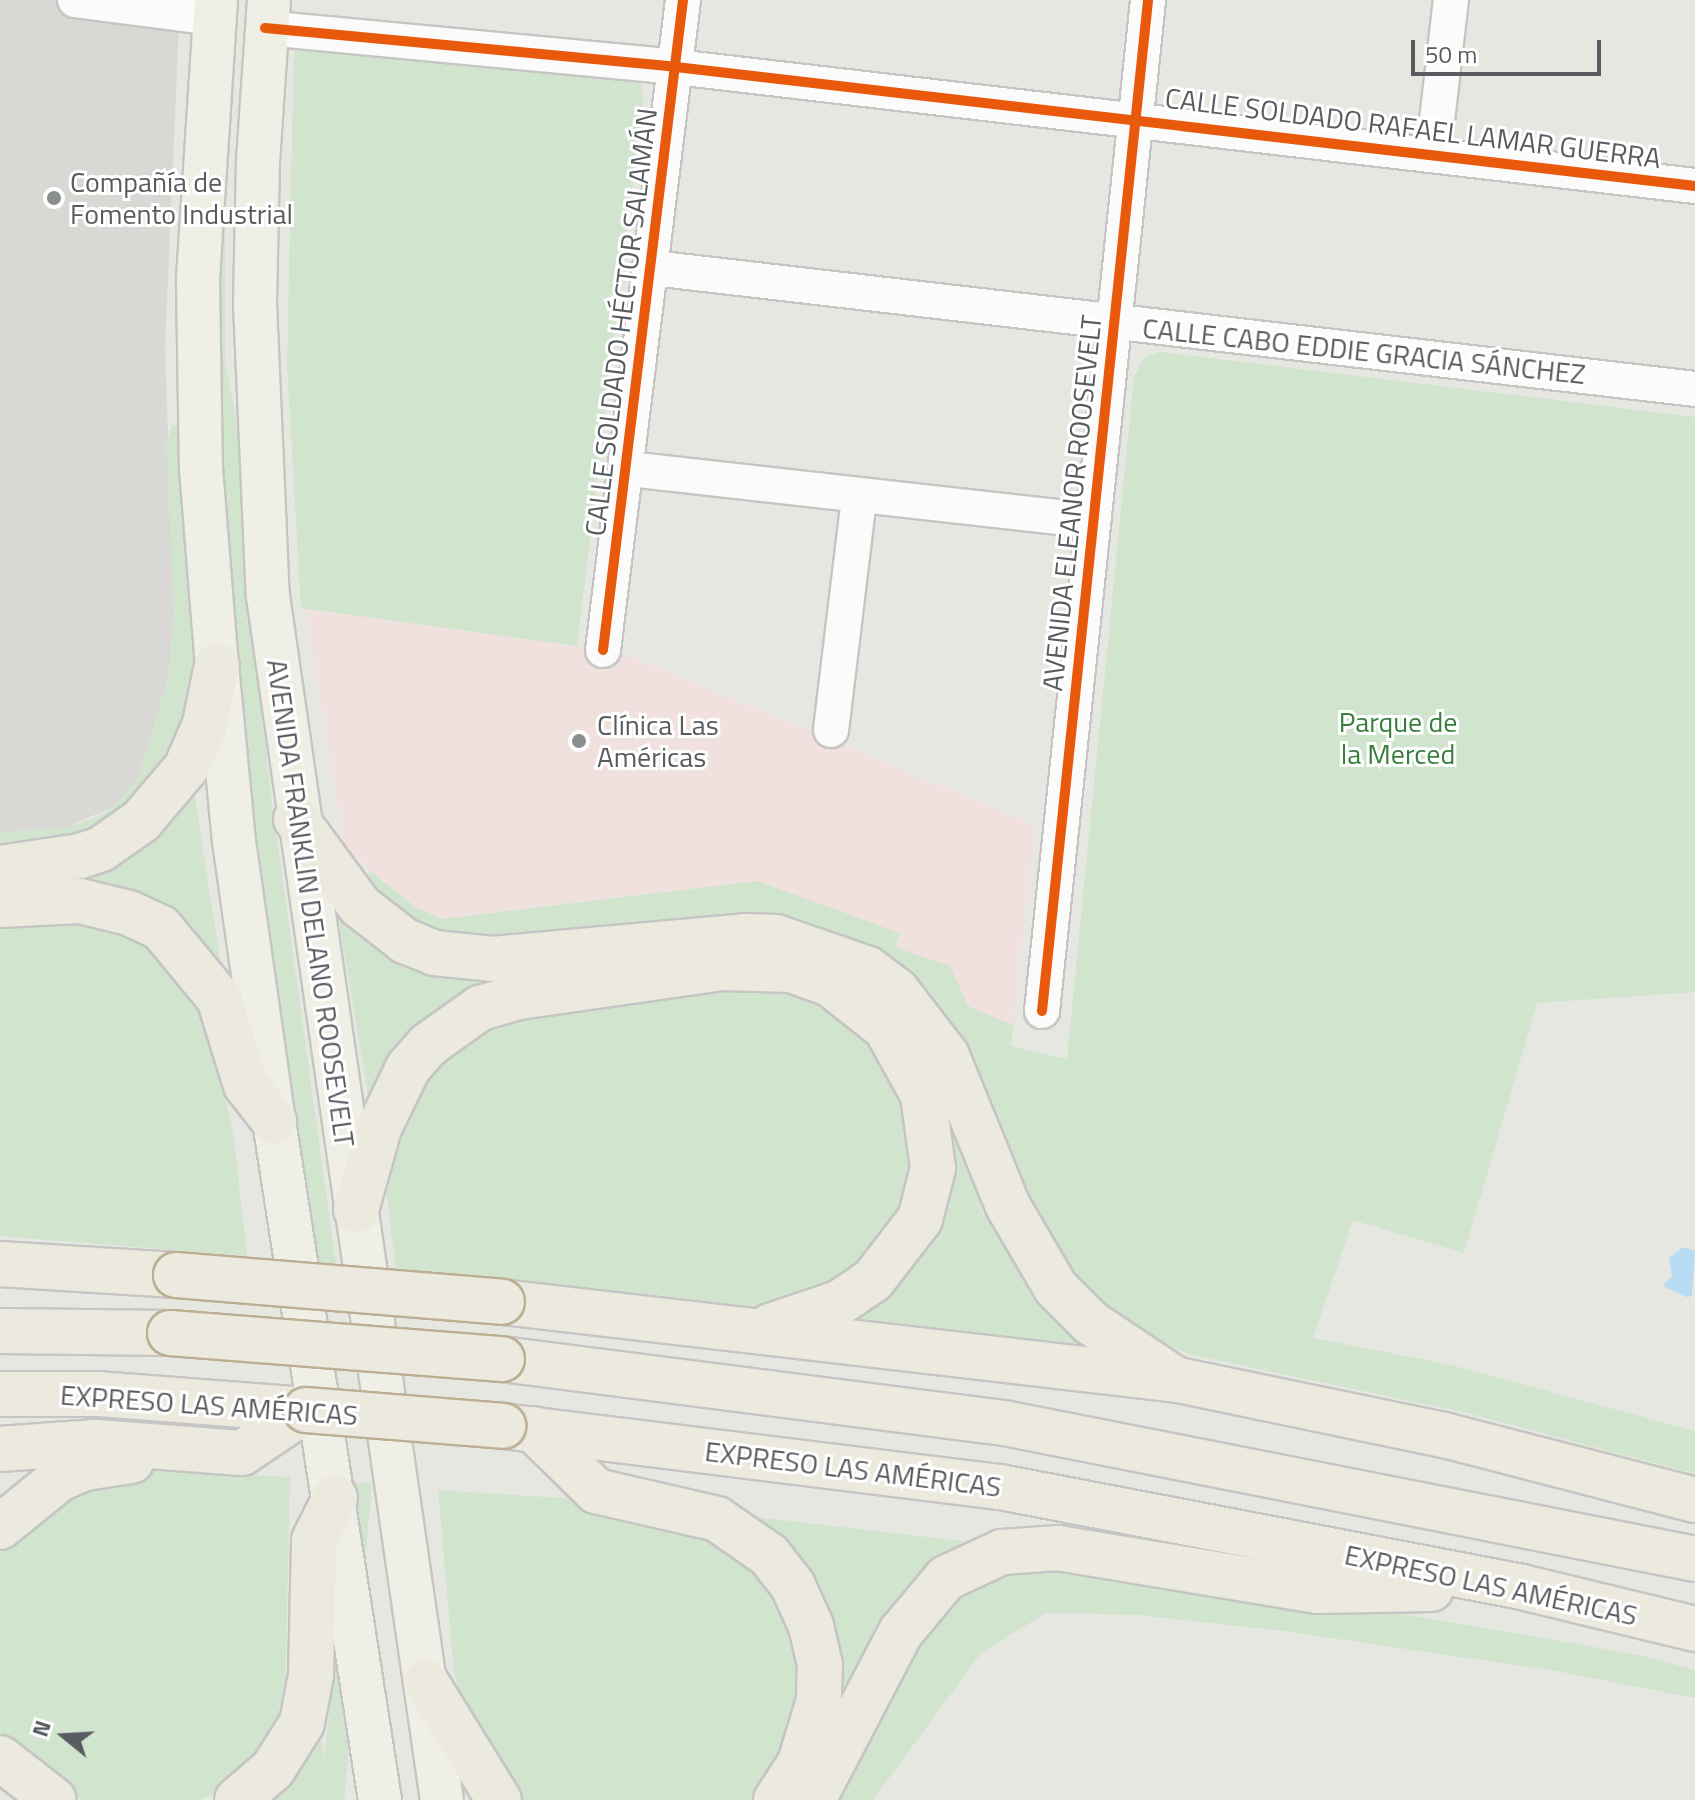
<!DOCTYPE html>
<html>
<head>
<meta charset="utf-8">
<style>
	body { margin:0 }
	#map { position:relative; width:1695px; height:1800px; overflow:hidden; background:#e7e7e2; font-family:"Titillium Web",sans-serif }
	div>[style] { position:absolute }
	.industrial>* { inset:0; background:#dad8d5 }
	.medical>* { inset:0; background:#f0e1de }
	.green>* { inset:0; background:#d0e4ce; transform-origin:0 0 }
	.water>* { inset:0; background:#b6dbf2 }
	.roads { filter:drop-shadow(2px 0 #c5c5c4) drop-shadow(-2px 0 #c5c5c4) drop-shadow(0 2px #c5c5c4) drop-shadow(0 -2px #c5c5c4) }
	.minor>* { height:34px; margin:-17px; padding:0 17px; transform-origin:17px; border-radius:17px; background:#fbfbfb }
	.major>* { height:42px; margin:-21px; padding:0 21px; transform-origin:21px; border-radius:21px; background:#f0efe5 }
	.highway>* { height:44px; margin:-22px; padding:0 22px; transform-origin:22px; border-radius:22px; background:#ece9df }
	.bridges { filter:drop-shadow(2px 0 #bcae92) drop-shadow(-2px 0 #bcae92) drop-shadow(0 2px #bcae92) drop-shadow(0 -2px #bcae92) }
	.highway-bridge>* { height:44px; margin:-22px; padding:0 22px; transform-origin:22px; border-radius:22px; background:#ece9df }
	.cycleway>* { height:10px; margin:-5px; padding:0 5px; transform-origin:5px; border-radius:5px; background:#e8590c }
	.dots>* { width:22px; height:22px; translate:-50% -50%; box-sizing:border-box; border:4px solid #fff; border-radius:50% }
	span { translate:-50% -50%; white-space:nowrap; text-align:center; line-height:1.15; -webkit-text-stroke:6px #fff; paint-order:stroke }
	.street-label { font-size:28px; color:#585c60 }
	.poi-label { font-size:28px; color:#585c60 }
	.left { translate:0 -50%; text-align:left }
	.park-label { font-size:28px; color:#397e3a }
	.north { position:absolute; left:24px; top:1696px; width:80px; height:80px; -webkit-text-stroke:6px #fff; paint-order:stroke; rotate:288deg; font-size:22px; font-weight:700; line-height:32px; text-align:center; color:#585c60 }
	.north::after { content:''; display:block; margin:auto; width:28px; height:36px; background:#585c60; clip-path:polygon(50% 0,100% 100%,50% 72%,0 100%) }
	.scale { position:absolute; left:1411px; top:40px; width:190px; height:36px; box-sizing:border-box; border:4px solid #585c60; border-top:0; padding-left:10px; font-size:24px; line-height:28px; white-space:nowrap; color:#585c60; -webkit-text-stroke:6px #fff; paint-order:stroke }
</style>
</head>
<body>
<div id="map">
	<div class="industrial">
		<i style="clip-path:polygon(0 0,180px 0,165px 348px,174px 613px,169px 675px,139px 778px,115px 806px,65px 828px,0 832px)"></i>
	</div>
	<div class="medical">
		<i style="clip-path:polygon(305px 609px,620px 652px,1035px 825px,1013px 1025px,968px 1006px,950px 966px,895px 947px,900px 933px,646px 893px,442px 919px,415px 907px,345px 847px)"></i>
	</div>
	<div class="green">
		<i style="clip-path:polygon(225px 0,237px 0,225px 208px,225px 361px,240px 439px,251px 623px,273px 811px,336px 1264px,315px 1262px,249px 811px,216px 438px,214px 256px)"></i>
		<i style="clip-path:polygon(294px 43px,640px 82px,643px 98px,577px 646px,301px 608px,287px 365px)"></i>
		<i style="clip-path:polygon(1160px 352px,1695px 417px,1695px 992px,1537px 1003px,1464px 1253px,1353px 1220px,1313px 1338px,1447px 1364px,1695px 1431px,1695px 1474px,1463px 1412px,1192px 1355px,1130px 1329px,1063px 1272px,918px 995px,460px 950px,356px 886px,371px 871px,415px 907px,442px 919px,757px 881px,900px 933px,895px 947px,950px 966px,968px 1006px,1013px 1025px,1011px 1046px,1067px 1059px,1134px 377px,1144px 358px)"></i>
		<i style="clip-path:polygon(178px 425px,195px 656px,186px 721px,163px 766px,114px 818px,76px 836px,0 847px,0 832px,65px 828px,98px 817px,115px 806px,139px 778px,169px 675px,174px 613px,166px 444px,172px 426px)"></i>
		<i style="clip-path:polygon(191px 771px,223px 980px,60px 882px)"></i>
		<i style="clip-path:polygon(334px 892px,356px 922px,398px 949px,473px 978px,733px 943px,788px 950px,854px 977px,890px 1007px,922px 1047px,950px 1109px,983px 1213px,1029px 1282px,1066px 1322px,1105px 1352px,1104px 1360px,840px 1320px,885px 1284px,918px 1248px,941px 1196px,944px 1147px,938px 1109px,916px 1051px,886px 1012px,818px 966px,760px 953px,740px 953px,755px 984px,821px 999px,860px 1020px,890px 1060px,916px 1122px,915px 1179px,892px 1235px,840px 1285px,750px 1306px,396px 1269px,385px 1182px,390px 1136px,414px 1081px,443px 1048px,473px 1031px,576px 1000px,543px 979px,458px 1003px,395px 1059px,369px 1101px)"></i>
		<i style="clip-path:polygon(0 919px,101px 921px,152px 941px,192px 978px,215px 1050px,234px 1139px,247px 1256px,0 1236px)"></i>
		<i style="clip-path:polygon(126px 1469px,290px 1477px,285px 1696px,279px 1722px,269px 1748px,237px 1780px,200px 1800px,83px 1800px,58px 1789px,0 1731px,0 1555px,19px 1522px)"></i>
		<i style="left:349px;top:1482px;width:23px;height:322px;rotate:5deg"></i>
		<i style="clip-path:polygon(438px 1490px,577px 1499px,728px 1534px,783px 1608px,798px 1667px,790px 1733px,774px 1774px,752px 1800px,509px 1800px,472px 1741px,454px 1673px)"></i>
		<i style="clip-path:polygon(748px 1516px,978px 1543px,845px 1708px)"></i>
		<i style="clip-path:polygon(1013px 1560px,1367px 1608px,1640px 1655px,1695px 1670px,1695px 1698px,1556px 1671px,1283px 1631px,1138px 1615px,1046px 1613px,981px 1653px,873px 1800px,826px 1800px,946px 1600px)"></i>
		<i style="clip-path:polygon(320px 1734px,332px 1800px,259px 1800px)"></i>
	</div>
	<div class="water">
		<i style="clip-path:polygon(1683px 1247px,1695px 1251px,1692px 1296px,1686px 1297px,1663px 1286px,1672px 1276px,1669px 1258px)"></i>
	</div>
	<div class="roads">
		<div class="minor">
			<i style="left:75px;top:0;width:140px;rotate:7.4deg"></i>
			<i style="left:265px;top:28px;width:413px;rotate:5.4deg"></i>
			<i style="left:676px;top:67px;width:1026px;rotate:6.66deg"></i>
			<i style="left:1433px;top:155px;width:156px;rotate:-83.4deg"></i>
			<i style="left:653px;top:268px;width:1049px;rotate:6.62deg"></i>
			<i style="left:629px;top:469px;width:467px;rotate:6.4deg"></i>
			<i style="left:603px;top:650px;width:655px;rotate:-82.98deg"></i>
			<i style="left:831px;top:730px;width:235px;rotate:-83.1deg"></i>
			<i style="left:1042px;top:1011px;width:1017px;rotate:-84.01deg"></i>
		</div>
		<div class="major">
			<i style="left:216px;top:0;width:283px;rotate:93.7deg"></i>
			<i style="left:198px;top:282px;width:186px;rotate:89.1deg"></i>
			<i style="left:201px;top:468px;width:198px;rotate:85.4deg"></i>
			<i style="left:217px;top:665px;width:177px;rotate:84.5deg"></i>
			<i style="left:234px;top:841px;width:283px;rotate:81.9deg"></i>
			<i style="left:274px;top:1121px;width:687px;rotate:81.13deg"></i>
			<i style="left:269px;top:0;width:160px;rotate:93.9deg"></i>
			<i style="left:258px;top:160px;width:144px;rotate:91.2deg"></i>
			<i style="left:255px;top:304px;width:292px;rotate:87.5deg"></i>
			<i style="left:268px;top:596px;width:1217px;rotate:81.78deg"></i>
		</div>
		<div class="highway">
			<i style="left:296px;top:819px;width:108px;rotate:53.7deg"></i>
			<i style="left:360px;top:906px;width:57px;rotate:37.9deg"></i>
			<i style="left:405px;top:941px;width:31px;rotate:22deg"></i>
			<i style="left:434px;top:953px;width:59px;rotate:5.8deg"></i>
			<i style="left:493px;top:959px;width:253px;rotate:-5.2deg"></i>
			<i style="left:745px;top:936px;width:31px;rotate:2deg"></i>
			<i style="left:776px;top:937px;width:97px;rotate:19.2deg"></i>
			<i style="left:868px;top:969px;width:36px;rotate:37deg"></i>
			<i style="left:897px;top:991px;width:82px;rotate:52.4deg"></i>
			<i style="left:947px;top:1056px;width:162px;rotate:67.9deg"></i>
			<i style="left:1008px;top:1206px;width:95px;rotate:59.7deg"></i>
			<i style="left:1056px;top:1288px;width:49px;rotate:45deg"></i>
			<i style="left:1091px;top:1323px;width:97px;rotate:33.7deg"></i>
			<i style="left:0;top:868px;width:81px;rotate:-8.5deg"></i>
			<i style="left:80px;top:856px;width:22px;rotate:-18deg"></i>
			<i style="left:101px;top:849px;width:49px;rotate:-35deg"></i>
			<i style="left:141px;top:821px;width:70px;rotate:-49.7deg"></i>
			<i style="left:186px;top:768px;width:48px;rotate:-66.6deg"></i>
			<i style="left:205px;top:724px;width:60px;rotate:-78.5deg"></i>
			<i style="left:0;top:905px;width:80px;rotate:-2.9deg"></i>
			<i style="left:80px;top:901px;width:50px;rotate:13.8deg"></i>
			<i style="left:129px;top:913px;width:35px;rotate:25deg"></i>
			<i style="left:161px;top:928px;width:91px;rotate:50.4deg"></i>
			<i style="left:219px;top:998px;width:91px;rotate:72.8deg"></i>
			<i style="left:246px;top:1085px;width:46px;rotate:52.1deg"></i>
			<i style="left:356px;top:1210px;width:85px;rotate:-74.3deg"></i>
			<i style="left:379px;top:1128px;width:67px;rotate:-64.2deg"></i>
			<i style="left:408px;top:1068px;width:30px;rotate:-49deg"></i>
			<i style="left:428px;top:1045px;width:64px;rotate:-35.4deg"></i>
			<i style="left:480px;top:1008px;width:41px;rotate:-15.8deg"></i>
			<i style="left:519px;top:997px;width:207px;rotate:-8.1deg"></i>
			<i style="left:724px;top:968px;width:67px;rotate:1.7deg"></i>
			<i style="left:791px;top:970px;width:41px;rotate:19.7deg"></i>
			<i style="left:830px;top:984px;width:71px;rotate:38.2deg"></i>
			<i style="left:886px;top:1028px;width:77px;rotate:61.1deg"></i>
			<i style="left:923px;top:1095px;width:74px;rotate:82.2deg"></i>
			<i style="left:933px;top:1168px;width:53px;rotate:104.3deg"></i>
			<i style="left:920px;top:1219px;width:77px;rotate:127.6deg"></i>
			<i style="left:873px;top:1280px;width:41px;rotate:145.9deg"></i>
			<i style="left:839px;top:1303px;width:73px;rotate:161.6deg"></i>
			<i style="left:0;top:1264px;width:176px;rotate:3.6deg"></i>
			<i style="left:502px;top:1302px;width:680px;rotate:6.58deg"></i>
			<i style="left:1178px;top:1380px;width:272px;rotate:11.7deg"></i>
			<i style="left:1444px;top:1435px;width:259px;rotate:14.5deg"></i>
			<i style="left:0;top:1331px;width:170px;rotate:0.7deg"></i>
			<i style="left:502px;top:1359px;width:506px;rotate:7.27deg"></i>
			<i style="left:1004px;top:1423px;width:704px;rotate:11.13deg"></i>
			<i style="left:0;top:1394px;width:99px"></i>
			<i style="left:99px;top:1394px;width:208px;rotate:4.4deg"></i>
			<i style="left:503px;top:1426px;width:501px;rotate:7deg"></i>
			<i style="left:1000px;top:1487px;width:531px;rotate:10.84deg"></i>
			<i style="left:1522px;top:1587px;width:178px;rotate:13.6deg"></i>
			<i style="left:533px;top:1429px;width:88px;rotate:44.5deg"></i>
			<i style="left:596px;top:1491px;width:124px;rotate:13deg"></i>
			<i style="left:717px;top:1519px;width:63px;rotate:34.7deg"></i>
			<i style="left:769px;top:1555px;width:39px;rotate:52deg"></i>
			<i style="left:793px;top:1586px;width:44px;rotate:65.8deg"></i>
			<i style="left:811px;top:1626px;width:40px;rotate:77deg"></i>
			<i style="left:820px;top:1665px;width:35px;rotate:92deg"></i>
			<i style="left:819px;top:1700px;width:66px;rotate:106.8deg"></i>
			<i style="left:800px;top:1763px;width:44px;rotate:123deg"></i>
			<i style="left:0;top:1449px;width:96px;rotate:-4.2deg"></i>
			<i style="left:96px;top:1442px;width:146px;rotate:4.3deg"></i>
			<i style="left:242px;top:1453px;width:77px;rotate:-33.9deg"></i>
			<i style="left:0;top:1527px;width:76px;rotate:-39.1deg"></i>
			<i style="left:59px;top:1479px;width:28px;rotate:-23deg"></i>
			<i style="left:85px;top:1468px;width:47px;rotate:-8.7deg"></i>
			<i style="left:426px;top:1682px;width:139px;rotate:58.3deg"></i>
			<i style="left:0;top:1758px;width:68px;rotate:37.9deg"></i>
			<i style="left:237px;top:1800px;width:48px;rotate:-40.7deg"></i>
			<i style="left:273px;top:1769px;width:54px;rotate:-57.8deg"></i>
			<i style="left:302px;top:1723px;width:49px;rotate:-79.4deg"></i>
			<i style="left:311px;top:1675px;width:135px;rotate:-88.7deg"></i>
			<i style="left:314px;top:1540px;width:47px;rotate:-63.4deg"></i>
			<i style="left:813px;top:1800px;width:190px;rotate:-62.4deg"></i>
			<i style="left:901px;top:1632px;width:70px;rotate:-50.2deg"></i>
			<i style="left:946px;top:1578px;width:62px;rotate:-24.9deg"></i>
			<i style="left:1002px;top:1552px;width:56px;rotate:-4.1deg"></i>
			<i style="left:1058px;top:1548px;width:263px;rotate:9.4deg"></i>
			<i style="left:1317px;top:1591px;width:114px;rotate:-1deg"></i>
		</div>
	</div>
	<div class="bridges">
		<div class="highway-bridge">
			<i style="left:176px;top:1275px;width:327px;rotate:4.7deg"></i>
			<i style="left:170px;top:1333px;width:333px;rotate:4.5deg"></i>
			<i style="left:306px;top:1410px;width:198px;rotate:4.6deg"></i>
		</div>
	</div>
	<div class="cycleway">
		<i style="left:265px;top:28px;width:413px;rotate:5.4deg"></i>
		<i style="left:676px;top:67px;width:1026px;rotate:6.66deg"></i>
		<i style="left:603px;top:650px;width:655px;rotate:-82.98deg"></i>
		<i style="left:1042px;top:1011px;width:1017px;rotate:-84.01deg"></i>
	</div>
	<div class="dots">
		<i style="left:54px;top:198px;background:#8a8d8e"></i>
		<i style="left:579px;top:741px;background:#8a8d8e"></i>
	</div>
	<div class="street-label">
		<span style="left:1413px;top:128px;rotate:7deg">CALLE SOLDADO RAFAEL LAMAR GUERRA</span>
		<span style="left:621px;top:322px;rotate:-83deg">CALLE SOLDADO HÉCTOR SALAMÁN</span>
		<span style="left:1364px;top:351px;rotate:6deg">CALLE CABO EDDIE GRACIA SÁNCHEZ</span>
		<span style="left:1072px;top:503px;rotate:-84deg">AVENIDA ELEANOR ROOSEVELT</span>
		<span style="left:311px;top:903px;rotate:82deg">AVENIDA FRANKLIN DELANO ROOSEVELT</span>
		<span style="left:209px;top:1405px;rotate:4deg">EXPRESO LAS AMÉRICAS</span>
		<span style="left:853px;top:1469px;rotate:7deg">EXPRESO LAS AMÉRICAS</span>
		<span style="left:1491px;top:1585px;rotate:12deg">EXPRESO LAS AMÉRICAS</span>
	</div>
	<div class="poi-label">
		<span class="left" style="left:70px;top:198px">Compañía de<br>Fomento Industrial</span>
		<span class="left" style="left:597px;top:741px">Clínica Las<br>Américas</span>
	</div>
	<div class="park-label">
		<span style="left:1398px;top:738px">Parque de<br>la Merced</span>
	</div>
	<div class="north">N</div>
	<div class="scale">50 m</div>
</div>
</body>
</html>
